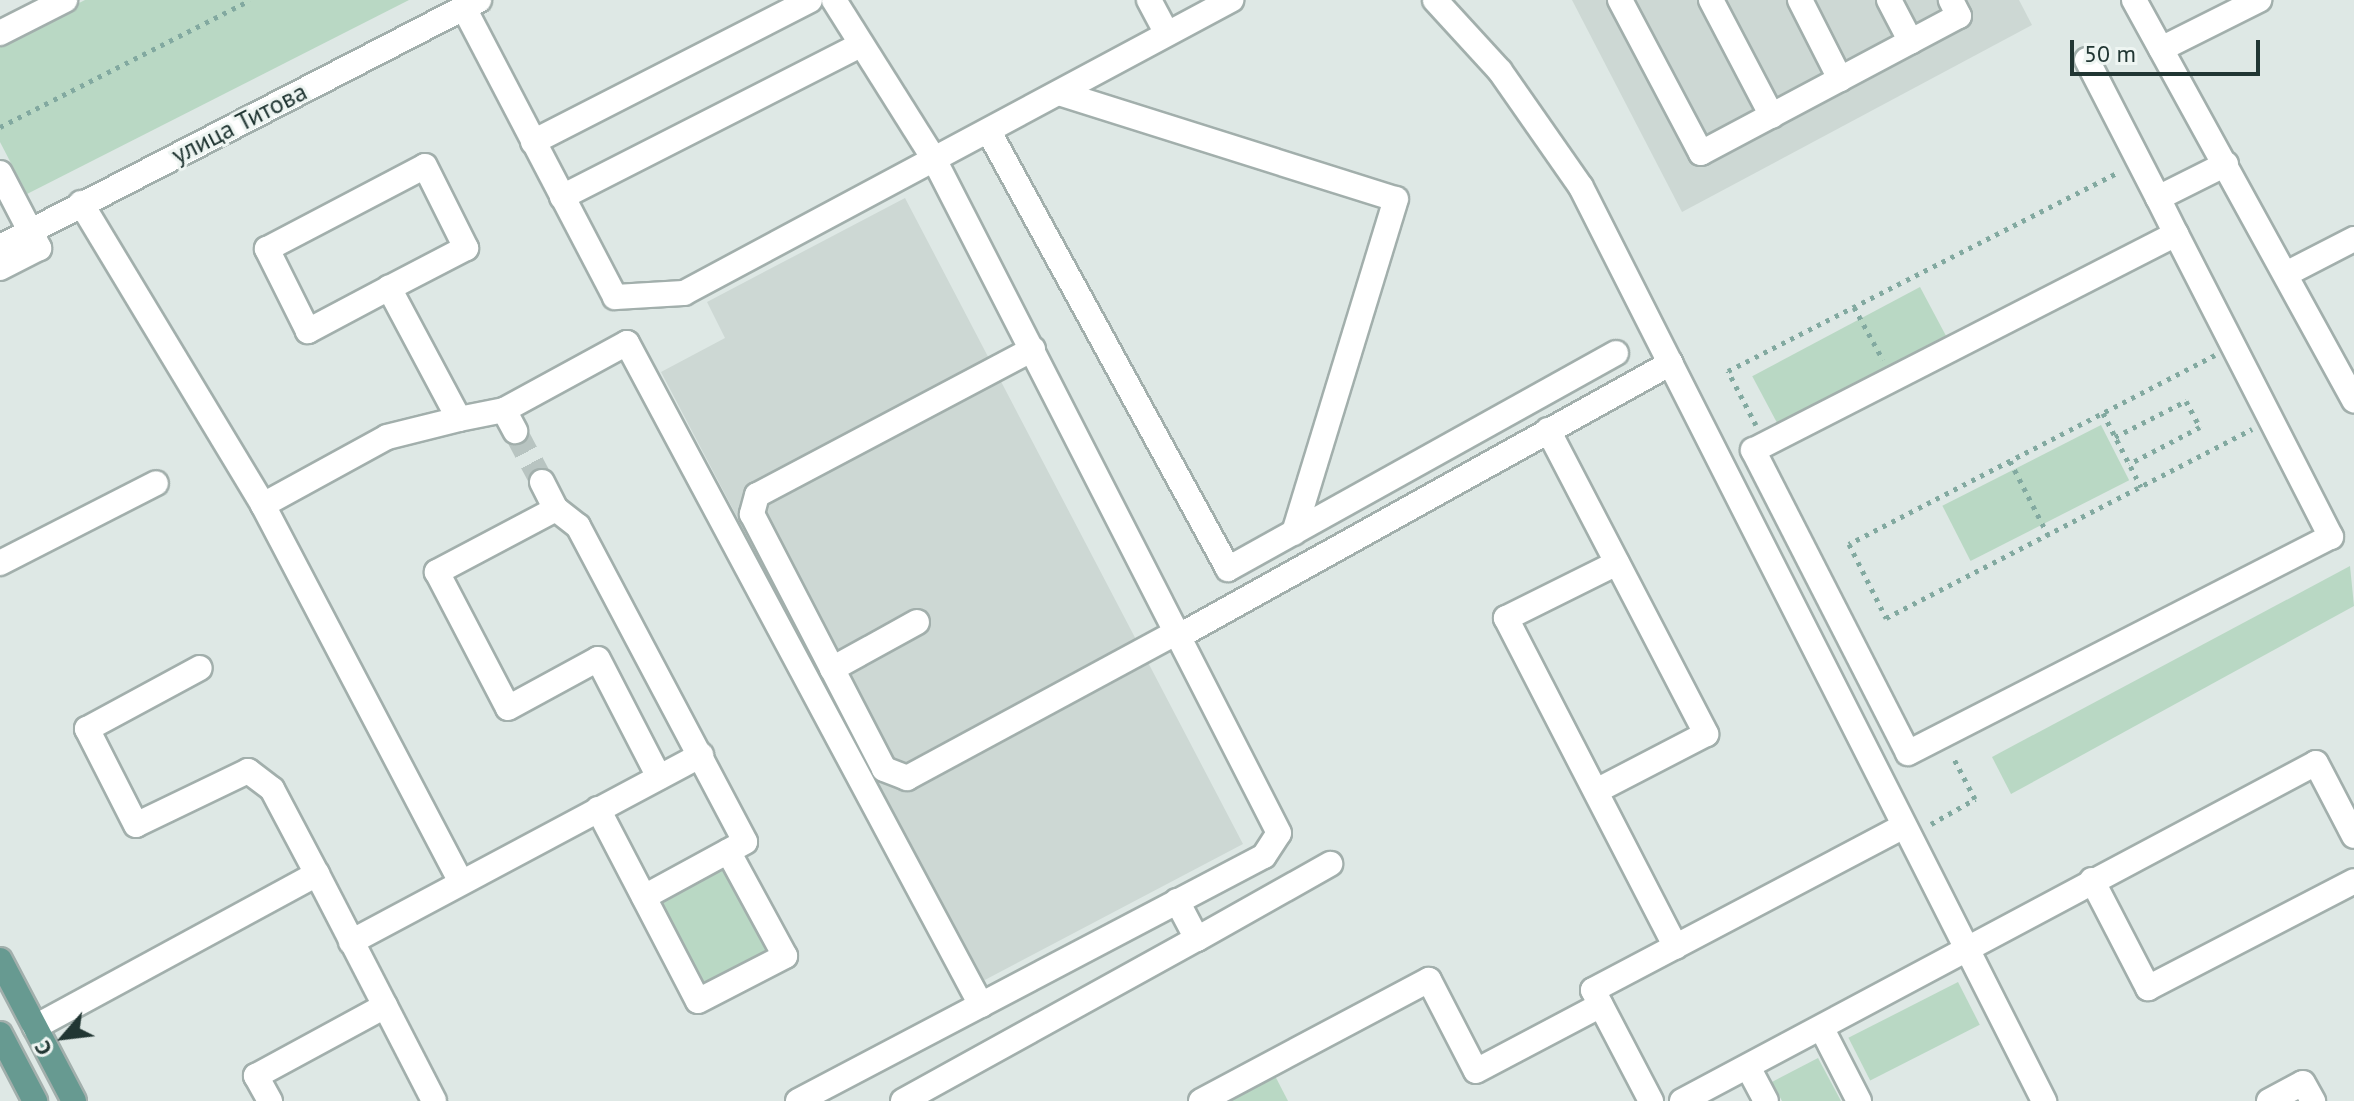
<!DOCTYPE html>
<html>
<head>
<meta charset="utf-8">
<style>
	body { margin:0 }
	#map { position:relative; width:2354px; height:1101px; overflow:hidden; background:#dee8e5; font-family:"PT Sans",sans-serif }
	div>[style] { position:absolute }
	.built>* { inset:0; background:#cdd8d4 }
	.green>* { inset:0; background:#b9d8c4; transform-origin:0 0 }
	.minor-tunnel>* { height:24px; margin-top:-12px; transform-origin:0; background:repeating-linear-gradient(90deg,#b8c4c1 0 24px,transparent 0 36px) }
	.path>* { height:5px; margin-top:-2.5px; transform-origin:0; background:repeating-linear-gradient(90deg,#82a9a0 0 4px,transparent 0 10px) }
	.roads { filter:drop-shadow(2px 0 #a2afac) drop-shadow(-2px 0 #a2afac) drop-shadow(0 2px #a2afac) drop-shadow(0 -2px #a2afac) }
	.minor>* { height:24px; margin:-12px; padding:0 12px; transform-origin:12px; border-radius:12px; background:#fff }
	.major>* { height:24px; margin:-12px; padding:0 12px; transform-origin:12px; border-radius:12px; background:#679a91 }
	span { translate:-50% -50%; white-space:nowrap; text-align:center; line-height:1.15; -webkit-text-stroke:6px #eef5f2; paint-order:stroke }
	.street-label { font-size:26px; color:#213633 }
	.north { position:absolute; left:24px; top:997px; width:80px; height:80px; -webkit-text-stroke:6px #eef5f2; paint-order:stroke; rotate:242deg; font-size:22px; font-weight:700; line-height:32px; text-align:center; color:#213633 }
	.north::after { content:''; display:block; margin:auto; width:28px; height:36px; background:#213633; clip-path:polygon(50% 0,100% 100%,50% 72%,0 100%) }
	.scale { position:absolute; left:2070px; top:40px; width:190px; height:36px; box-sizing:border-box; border:4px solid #213633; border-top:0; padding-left:10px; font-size:24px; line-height:28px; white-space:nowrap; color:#213633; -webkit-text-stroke:6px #eef5f2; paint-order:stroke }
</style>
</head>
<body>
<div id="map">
	<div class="built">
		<i style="clip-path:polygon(1572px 0,2019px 0,2032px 25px,1682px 212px)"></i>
		<i style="clip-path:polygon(905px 198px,1243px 844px,981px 982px,661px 372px,725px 338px,707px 302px)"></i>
	</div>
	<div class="green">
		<i style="clip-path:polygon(85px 0,409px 0,27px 194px,0 142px,0 43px)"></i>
		<i style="left:1920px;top:287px;width:59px;height:190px;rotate:62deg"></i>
		<i style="left:2101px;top:425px;width:62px;height:178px;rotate:63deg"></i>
		<i style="clip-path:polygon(2350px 566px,2354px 606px,2011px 794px,1992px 757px)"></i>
		<i style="left:725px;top:859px;width:109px;height:83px;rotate:62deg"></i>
		<i style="left:1958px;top:982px;width:48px;height:123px;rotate:63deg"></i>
		<i style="clip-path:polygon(1818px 1058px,1841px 1101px,1782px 1101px,1772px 1082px)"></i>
		<i style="clip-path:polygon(1272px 1070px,1288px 1101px,1215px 1101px)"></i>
	</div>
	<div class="minor-tunnel">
		<i style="left:515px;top:431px;width:58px;rotate:62.1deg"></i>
	</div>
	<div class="path">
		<i style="left:0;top:127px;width:280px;rotate:-26.9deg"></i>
		<i style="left:1854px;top:307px;width:60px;rotate:61.3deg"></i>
		<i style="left:2215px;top:355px;width:412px;rotate:152.7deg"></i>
		<i style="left:1849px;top:544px;width:83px;rotate:63.4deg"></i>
		<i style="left:1886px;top:618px;width:412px;rotate:-27.3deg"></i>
		<i style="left:2103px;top:413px;width:83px;rotate:62.8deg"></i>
		<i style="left:1756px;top:425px;width:61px;rotate:-117.4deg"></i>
		<i style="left:1728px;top:371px;width:438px;rotate:-27deg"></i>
		<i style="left:2115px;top:437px;width:80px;rotate:-26.9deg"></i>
		<i style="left:2186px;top:401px;width:30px;rotate:62deg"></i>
		<i style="left:2200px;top:427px;width:80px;rotate:152.5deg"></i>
		<i style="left:2010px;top:461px;width:83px;rotate:62.8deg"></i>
		<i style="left:1931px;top:824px;width:51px;rotate:-29.6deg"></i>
		<i style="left:1975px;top:799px;width:47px;rotate:-117.6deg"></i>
	</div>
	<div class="roads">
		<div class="minor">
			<i style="left:1149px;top:0;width:38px;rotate:62deg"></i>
			<i style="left:1435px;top:0;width:96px;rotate:47.5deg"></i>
			<i style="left:1500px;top:71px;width:141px;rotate:55.1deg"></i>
			<i style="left:1581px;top:187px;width:1025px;rotate:63.13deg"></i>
			<i style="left:1620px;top:0;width:173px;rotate:62.1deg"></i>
			<i style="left:1701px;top:153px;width:292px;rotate:-28deg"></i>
			<i style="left:1959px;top:16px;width:18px;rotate:-117deg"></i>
			<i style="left:1711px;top:0;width:131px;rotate:62.3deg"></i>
			<i style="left:1800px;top:0;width:89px;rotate:63.1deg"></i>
			<i style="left:1889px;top:0;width:47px;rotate:62.4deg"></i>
			<i style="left:2134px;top:0;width:457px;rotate:61.2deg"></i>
			<i style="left:464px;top:8px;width:326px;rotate:62.4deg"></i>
			<i style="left:615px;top:297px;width:69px;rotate:-3.3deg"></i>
			<i style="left:684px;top:293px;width:621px;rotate:-28.18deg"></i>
			<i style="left:0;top:33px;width:73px;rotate:-26.9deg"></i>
			<i style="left:2161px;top:49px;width:110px;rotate:-26.6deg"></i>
			<i style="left:2087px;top:60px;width:155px;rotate:62.8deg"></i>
			<i style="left:1059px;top:93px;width:353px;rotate:17.5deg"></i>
			<i style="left:1396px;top:199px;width:349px;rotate:107deg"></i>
			<i style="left:989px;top:132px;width:498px;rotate:61.3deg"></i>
			<i style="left:1228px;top:569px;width:444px;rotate:-29.1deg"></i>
			<i style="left:533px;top:142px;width:311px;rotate:-27.1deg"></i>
			<i style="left:0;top:173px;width:85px;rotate:62.5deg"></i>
			<i style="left:39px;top:248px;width:44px;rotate:152.9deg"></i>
			<i style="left:562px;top:197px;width:332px;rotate:-27deg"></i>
			<i style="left:81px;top:203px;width:353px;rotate:58.9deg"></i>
			<i style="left:263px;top:505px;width:424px;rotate:62.3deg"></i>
			<i style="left:2176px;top:234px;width:475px;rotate:152.9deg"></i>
			<i style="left:1753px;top:450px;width:340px;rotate:62.9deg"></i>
			<i style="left:1908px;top:753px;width:475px;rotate:-27.1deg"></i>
			<i style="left:2331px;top:537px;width:340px;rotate:-117.1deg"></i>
			<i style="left:2176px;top:234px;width:40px;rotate:-116.6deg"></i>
			<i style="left:2158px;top:198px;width:76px;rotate:-26.6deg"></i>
			<i style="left:0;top:247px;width:539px;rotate:-27.28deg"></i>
			<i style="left:2288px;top:273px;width:74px;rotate:-27.3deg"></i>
			<i style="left:1033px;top:349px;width:312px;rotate:152.1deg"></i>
			<i style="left:757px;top:495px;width:20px;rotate:105deg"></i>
			<i style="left:752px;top:514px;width:287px;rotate:62.6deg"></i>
			<i style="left:884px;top:769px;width:25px;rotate:21deg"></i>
			<i style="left:907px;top:778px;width:309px;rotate:-28.4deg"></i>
			<i style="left:504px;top:410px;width:140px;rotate:-28.6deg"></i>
			<i style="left:627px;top:343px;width:751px;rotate:61.86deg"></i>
			<i style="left:459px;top:419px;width:46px;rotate:-11.3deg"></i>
			<i style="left:504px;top:410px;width:24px;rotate:62deg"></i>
			<i style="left:1548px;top:430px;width:343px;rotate:62.5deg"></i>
			<i style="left:1706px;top:734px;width:124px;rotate:152.6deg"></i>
			<i style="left:542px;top:482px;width:30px;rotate:63deg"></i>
			<i style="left:556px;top:509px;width:28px;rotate:38deg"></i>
			<i style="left:578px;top:526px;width:357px;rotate:62.1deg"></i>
			<i style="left:745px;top:842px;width:115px;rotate:151.4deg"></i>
			<i style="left:263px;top:505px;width:141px;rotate:-28.7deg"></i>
			<i style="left:387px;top:437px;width:74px;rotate:-14deg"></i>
			<i style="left:459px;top:419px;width:149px;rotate:-118.1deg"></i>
			<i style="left:389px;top:288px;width:92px;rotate:152deg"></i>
			<i style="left:308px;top:331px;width:92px;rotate:-116.6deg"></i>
			<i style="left:267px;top:249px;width:178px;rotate:-27.7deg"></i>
			<i style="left:425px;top:166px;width:92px;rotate:63.4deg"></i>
			<i style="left:466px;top:248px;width:87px;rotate:152.5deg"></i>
			<i style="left:556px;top:509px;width:135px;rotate:152.1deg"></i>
			<i style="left:437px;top:572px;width:153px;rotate:62.4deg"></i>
			<i style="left:508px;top:708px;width:102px;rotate:-28.6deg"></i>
			<i style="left:598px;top:659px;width:133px;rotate:62.7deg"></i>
			<i style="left:0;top:563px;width:175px;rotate:-27.1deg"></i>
			<i style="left:1617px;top:563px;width:124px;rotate:153.6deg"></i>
			<i style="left:1506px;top:618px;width:370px;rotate:62.7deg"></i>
			<i style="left:1181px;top:635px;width:560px;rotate:-29.03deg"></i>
			<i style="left:832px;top:669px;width:97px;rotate:-28.9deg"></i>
			<i style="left:598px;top:809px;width:216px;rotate:62.5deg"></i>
			<i style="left:698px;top:1001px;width:98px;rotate:-27.3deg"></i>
			<i style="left:785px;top:956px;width:119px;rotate:-118.5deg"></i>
			<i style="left:317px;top:874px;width:255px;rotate:62.7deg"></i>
			<i style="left:2092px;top:880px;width:122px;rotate:62.6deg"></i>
			<i style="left:2148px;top:988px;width:232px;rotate:-27.4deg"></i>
			<i style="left:1197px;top:939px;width:153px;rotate:-29.4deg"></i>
			<i style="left:351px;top:942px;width:397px;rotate:-28.1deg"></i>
			<i style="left:35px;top:1027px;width:321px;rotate:-28.5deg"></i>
			<i style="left:317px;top:874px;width:96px;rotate:-117.9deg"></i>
			<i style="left:272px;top:789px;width:30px;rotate:-143deg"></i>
			<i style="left:248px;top:771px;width:124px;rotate:154.3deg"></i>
			<i style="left:136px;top:825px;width:108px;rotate:-117deg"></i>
			<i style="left:87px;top:729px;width:128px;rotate:-28.4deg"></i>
			<i style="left:1822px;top:1029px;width:81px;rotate:62.8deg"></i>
			<i style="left:1748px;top:1067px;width:38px;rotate:62deg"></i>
			<i style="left:270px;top:1101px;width:29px;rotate:-119deg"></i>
			<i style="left:256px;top:1076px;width:147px;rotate:-28.5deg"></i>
			<i style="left:798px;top:1101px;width:526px;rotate:-27.73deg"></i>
			<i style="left:1264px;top:856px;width:27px;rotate:-57deg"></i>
			<i style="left:1279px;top:833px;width:757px;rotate:-117.11deg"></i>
			<i style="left:934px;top:159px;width:188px;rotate:-122.2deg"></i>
			<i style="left:903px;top:1101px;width:336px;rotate:-28.9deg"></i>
			<i style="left:1197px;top:939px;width:43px;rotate:-117.8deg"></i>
			<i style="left:1201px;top:1101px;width:258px;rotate:-28deg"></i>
			<i style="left:1429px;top:980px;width:102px;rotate:62.7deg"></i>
			<i style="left:1476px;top:1071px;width:141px;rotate:-27.8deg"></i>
			<i style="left:1651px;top:1101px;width:125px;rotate:-117.6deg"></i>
			<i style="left:1593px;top:990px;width:347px;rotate:-27.8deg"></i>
			<i style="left:1682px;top:1101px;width:718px;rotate:-28.06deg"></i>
			<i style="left:2316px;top:763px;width:82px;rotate:62.5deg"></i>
			<i style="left:2269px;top:1101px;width:38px;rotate:-28deg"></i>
			<i style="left:2303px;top:1083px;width:21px;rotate:61deg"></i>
		</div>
		<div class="major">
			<i style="left:0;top:960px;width:159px;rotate:62.3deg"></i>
			<i style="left:0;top:1034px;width:76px;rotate:62.4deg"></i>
		</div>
	</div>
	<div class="street-label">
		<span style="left:239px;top:123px;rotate:-27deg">улица Титова</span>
	</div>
	<div class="north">С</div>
	<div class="scale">50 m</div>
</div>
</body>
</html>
